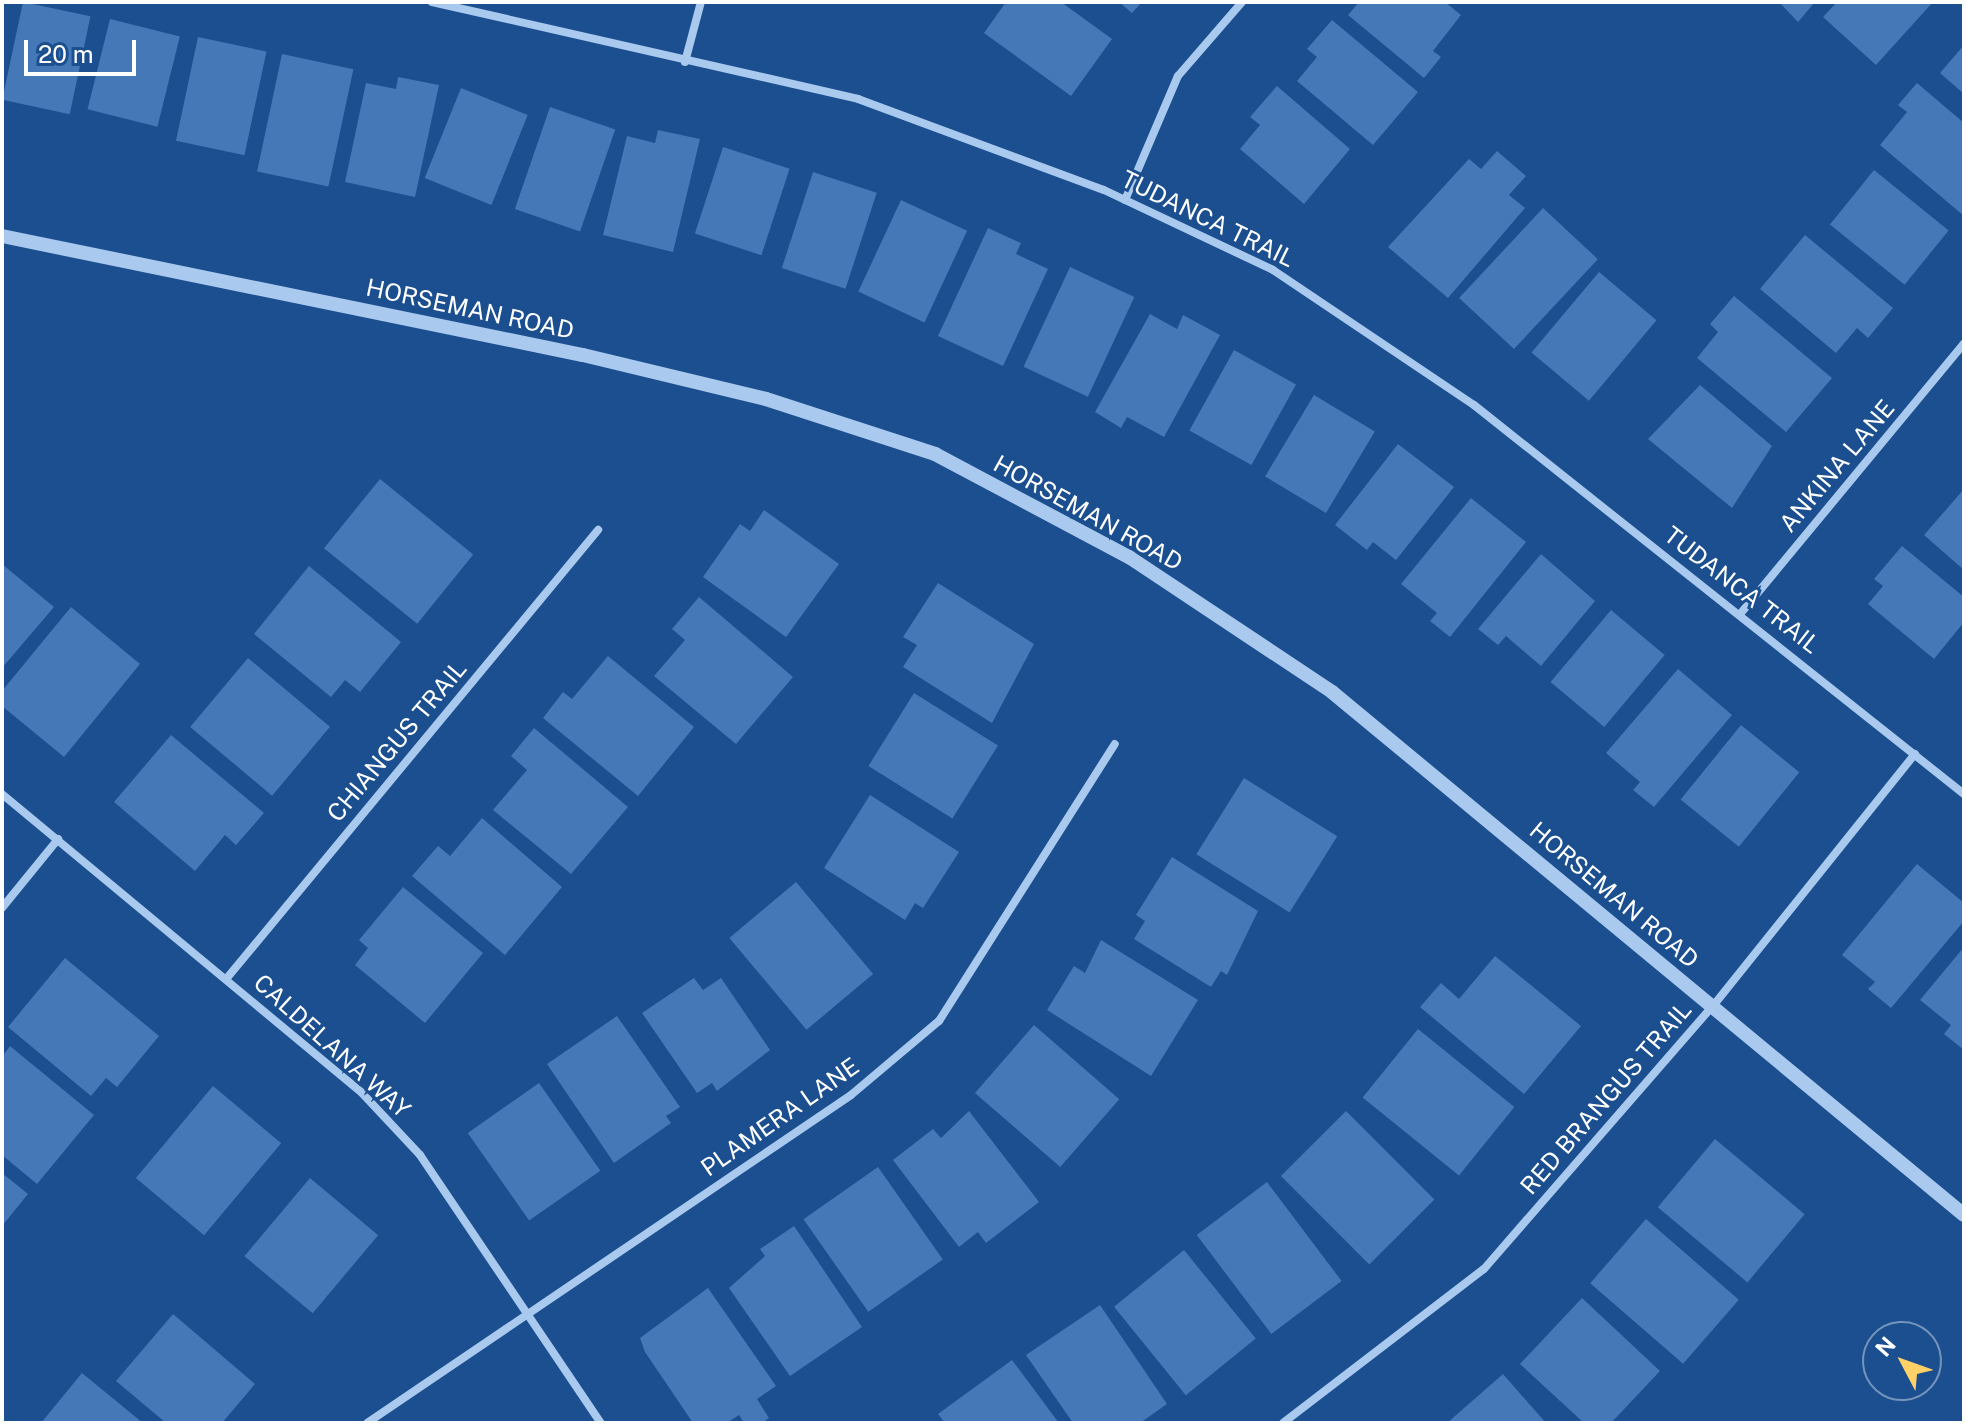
<!DOCTYPE html>
<html>
<head>
<meta charset="utf-8">
<style>
	body { margin:0 }
	#map { position:relative; width:1966px; height:1425px; overflow:hidden; background:#1b4f8f; font-family:"Public Sans",sans-serif }
	div>[style] { position:absolute }
	.building>* { inset:0; background:#4478b7; transform-origin:0 0 }
	.minor>* { height:8px; margin:-4px; padding:0 4px; transform-origin:4px; border-radius:4px; background:#a9c9ee }
	.tertiary>* { height:14px; margin:-7px; padding:0 7px; transform-origin:7px; border-radius:7px; background:#a9c9ee }
	span { translate:-50% -50%; white-space:nowrap; text-align:center; line-height:1.15; -webkit-text-stroke:6px #1b4f8f; paint-order:stroke }
	.street-label { font-size:24px; color:#fff }
	.frame { position:absolute; inset:0; border:4px solid #fff; pointer-events:none }
	.north { position:absolute; left:1862px; top:1321px; width:80px; height:80px; box-sizing:border-box; background:#1b4f8f; border:2px solid #7695bc; border-radius:50%; rotate:311deg; font-size:22px; font-weight:700; line-height:32px; text-align:center; color:#fff }
	.north::after { content:''; display:block; margin:auto; width:28px; height:36px; background:#ffd166; clip-path:polygon(50% 0,100% 100%,50% 72%,0 100%) }
	.scale { position:absolute; left:24px; top:40px; width:112px; height:36px; box-sizing:border-box; border:4px solid #fff; border-top:0; padding-left:10px; font-size:24px; line-height:28px; white-space:nowrap; color:#fff; -webkit-text-stroke:6px #1b4f8f; paint-order:stroke }
</style>
</head>
<body>
<div id="map">
	<div class="building">
		<i style="left:23px;top:2px;width:69px;height:100px;rotate:12deg"></i>
		<i style="clip-path:polygon(1006px 2px,1061px 2px,1112px 39px,1071px 96px,984px 33px)"></i>
		<i style="clip-path:polygon(1119px 2px,1142px 2px,1132px 13px)"></i>
		<i style="clip-path:polygon(1359px 2px,1445px 2px,1461px 15px,1433px 51px,1441px 57px,1424px 78px,1348px 15px)"></i>
		<i style="clip-path:polygon(1779px 2px,1815px 2px,1798px 22px)"></i>
		<i style="clip-path:polygon(1837px 2px,1933px 2px,1876px 65px,1823px 17px)"></i>
		<i style="left:110px;top:19px;width:72px;height:93px;rotate:14deg"></i>
		<i style="clip-path:polygon(1332px 20px,1418px 92px,1373px 145px,1297px 81px,1317px 57px,1307px 49px)"></i>
		<i style="left:198px;top:37px;width:70px;height:106px;rotate:12deg"></i>
		<i style="clip-path:polygon(1964px 45px,1964px 94px,1940px 73px)"></i>
		<i style="left:282px;top:54px;width:73px;height:120px;rotate:12deg"></i>
		<i style="clip-path:polygon(398px 77px,439px 85px,415px 197px,345px 182px,366px 83px,396px 89px)"></i>
		<i style="clip-path:polygon(1917px 83px,1964px 123px,1964px 216px,1880px 145px,1907px 112px,1898px 105px)"></i>
		<i style="clip-path:polygon(1277px 86px,1350px 149px,1304px 204px,1240px 149px,1260px 125px,1250px 117px)"></i>
		<i style="left:461px;top:88px;width:72px;height:97px;rotate:22deg"></i>
		<i style="left:550px;top:107px;width:69px;height:108px;rotate:19deg"></i>
		<i style="clip-path:polygon(658px 130px,700px 139px,673px 252px,603px 235px,627px 136px,655px 143px)"></i>
		<i style="left:723px;top:147px;width:70px;height:91px;rotate:18deg"></i>
		<i style="clip-path:polygon(1497px 151px,1526px 176px,1509px 195px,1525px 208px,1448px 298px,1388px 247px,1469px 159px,1481px 169px)"></i>
		<i style="left:1874px;top:170px;width:96px;height:70px;rotate:39deg"></i>
		<i style="left:813px;top:172px;width:67px;height:101px;rotate:18deg"></i>
		<i style="left:901px;top:200px;width:73px;height:101px;rotate:25deg"></i>
		<i style="left:1543px;top:208px;width:75px;height:123px;rotate:43deg"></i>
		<i style="clip-path:polygon(988px 228px,1021px 243px,1016px 254px,1048px 269px,1003px 366px,938px 336px)"></i>
		<i style="clip-path:polygon(1805px 235px,1893px 308px,1868px 338px,1857px 328px,1836px 353px,1760px 289px)"></i>
		<i style="left:1070px;top:267px;width:71px;height:110px;rotate:25deg"></i>
		<i style="left:1599px;top:272px;width:75px;height:105px;rotate:40deg"></i>
		<i style="clip-path:polygon(1734px 296px,1832px 378px,1786px 432px,1697px 358px,1718px 332px,1710px 324px)"></i>
		<i style="clip-path:polygon(1150px 314px,1177px 329px,1183px 315px,1220px 335px,1164px 437px,1127px 417px,1121px 428px,1095px 412px)"></i>
		<i style="left:1234px;top:350px;width:71px;height:92px;rotate:29deg"></i>
		<i style="clip-path:polygon(1700px 385px,1772px 446px,1732px 508px,1648px 439px)"></i>
		<i style="left:1314px;top:395px;width:71px;height:95px;rotate:31deg"></i>
		<i style="clip-path:polygon(1398px 444px,1454px 487px,1396px 560px,1373px 542px,1367px 550px,1335px 525px)"></i>
		<i style="left:380px;top:479px;width:120px;height:89px;rotate:39deg"></i>
		<i style="clip-path:polygon(1964px 489px,1964px 570px,1924px 535px)"></i>
		<i style="clip-path:polygon(1471px 498px,1526px 542px,1450px 637px,1430px 621px,1437px 613px,1401px 584px)"></i>
		<i style="clip-path:polygon(764px 510px,839px 564px,786px 637px,703px 577px,740px 524px,750px 531px)"></i>
		<i style="clip-path:polygon(1902px 546px,1964px 597px,1964px 622px,1934px 659px,1868px 604px,1883px 586px,1874px 579px)"></i>
		<i style="clip-path:polygon(1541px 554px,1595px 601px,1541px 666px,1506px 636px,1498px 645px,1478px 629px)"></i>
		<i style="clip-path:polygon(2px 564px,54px 607px,2px 668px)"></i>
		<i style="clip-path:polygon(309px 566px,401px 642px,360px 692px,345px 680px,331px 697px,254px 634px)"></i>
		<i style="clip-path:polygon(938px 583px,1034px 644px,992px 723px,903px 667px,917px 645px,903px 637px)"></i>
		<i style="clip-path:polygon(699px 597px,793px 677px,736px 744px,654px 676px,685px 640px,672px 629px)"></i>
		<i style="clip-path:polygon(71px 607px,140px 664px,64px 757px,2px 706px,2px 691px)"></i>
		<i style="left:1611px;top:610px;width:70px;height:94px;rotate:40deg"></i>
		<i style="clip-path:polygon(608px 656px,694px 727px,638px 796px,543px 718px,563px 692px,572px 699px)"></i>
		<i style="left:248px;top:658px;width:107px;height:90px;rotate:40deg"></i>
		<i style="clip-path:polygon(1678px 669px,1732px 715px,1654px 807px,1633px 790px,1640px 782px,1606px 753px)"></i>
		<i style="left:914px;top:693px;width:99px;height:86px;rotate:32deg"></i>
		<i style="left:1741px;top:725px;width:75px;height:96px;rotate:39deg"></i>
		<i style="clip-path:polygon(534px 728px,628px 807px,571px 874px,493px 810px,527px 770px,511px 756px)"></i>
		<i style="clip-path:polygon(171px 735px,264px 813px,236px 845px,225px 835px,195px 871px,114px 802px)"></i>
		<i style="left:1244px;top:778px;width:110px;height:90px;rotate:32deg"></i>
		<i style="clip-path:polygon(870px 795px,959px 852px,923px 908px,915px 903px,905px 920px,824px 868px)"></i>
		<i style="clip-path:polygon(482px 818px,562px 887px,505px 955px,412px 876px,438px 846px,450px 856px)"></i>
		<i style="clip-path:polygon(1172px 857px,1258px 911px,1227px 975px,1221px 971px,1211px 987px,1134px 939px,1145px 921px,1136px 915px)"></i>
		<i style="clip-path:polygon(1917px 864px,1964px 903px,1964px 921px,1891px 1008px,1868px 989px,1875px 982px,1842px 955px)"></i>
		<i style="left:796px;top:882px;width:120px;height:87px;rotate:50deg"></i>
		<i style="clip-path:polygon(403px 887px,483px 953px,425px 1023px,355px 965px,368px 948px,359px 940px)"></i>
		<i style="clip-path:polygon(1101px 940px,1198px 1000px,1151px 1076px,1047px 1010px,1074px 966px,1085px 973px)"></i>
		<i style="clip-path:polygon(1964px 947px,1964px 1050px,1944px 1034px,1951px 1025px,1920px 1000px)"></i>
		<i style="clip-path:polygon(1495px 956px,1581px 1026px,1524px 1094px,1420px 1007px,1441px 983px,1459px 999px)"></i>
		<i style="clip-path:polygon(65px 958px,159px 1036px,117px 1087px,106px 1078px,91px 1096px,8px 1027px)"></i>
		<i style="clip-path:polygon(694px 978px,703px 990px,721px 978px,770px 1050px,717px 1091px,712px 1083px,697px 1093px,642px 1013px)"></i>
		<i style="clip-path:polygon(617px 1016px,680px 1107px,666px 1116px,671px 1123px,614px 1163px,547px 1064px)"></i>
		<i style="left:1034px;top:1025px;width:113px;height:90px;rotate:41deg"></i>
		<i style="left:1418px;top:1029px;width:124px;height:88px;rotate:39deg"></i>
		<i style="clip-path:polygon(10px 1046px,94px 1115px,37px 1184px,2px 1155px,2px 1057px)"></i>
		<i style="left:539px;top:1083px;width:107px;height:87px;rotate:55deg"></i>
		<i style="left:213px;top:1086px;width:89px;height:120px;rotate:40deg"></i>
		<i style="clip-path:polygon(969px 1111px,1039px 1202px,986px 1243px,978px 1232px,959px 1247px,893px 1160px,933px 1129px,941px 1138px)"></i>
		<i style="left:1346px;top:1111px;width:125px;height:92px;rotate:45deg"></i>
		<i style="left:1715px;top:1139px;width:117px;height:89px;rotate:40deg"></i>
		<i style="left:878px;top:1167px;width:113px;height:91px;rotate:55deg"></i>
		<i style="clip-path:polygon(2px 1173px,28px 1194px,2px 1226px)"></i>
		<i style="left:310px;top:1178px;width:89px;height:102px;rotate:40deg"></i>
		<i style="left:1267px;top:1182px;width:124px;height:88px;rotate:53deg"></i>
		<i style="left:1646px;top:1219px;width:123px;height:85px;rotate:41deg"></i>
		<i style="clip-path:polygon(794px 1226px,862px 1327px,790px 1376px,729px 1288px,765px 1256px,760px 1249px)"></i>
		<i style="left:1184px;top:1250px;width:114px;height:90px;rotate:51deg"></i>
		<i style="clip-path:polygon(708px 1288px,776px 1386px,757px 1399px,769px 1418px,762px 1423px,744px 1423px,739px 1415px,727px 1423px,693px 1423px,645px 1352px,640px 1338px)"></i>
		<i style="clip-path:polygon(1582px 1298px,1660px 1371px,1611px 1423px,1584px 1423px,1520px 1364px)"></i>
		<i style="clip-path:polygon(1100px 1305px,1167px 1404px,1140px 1423px,1073px 1423px,1026px 1355px)"></i>
		<i style="clip-path:polygon(173px 1314px,255px 1384px,222px 1423px,166px 1423px,116px 1381px)"></i>
		<i style="clip-path:polygon(1012px 1360px,1059px 1423px,945px 1423px,938px 1414px)"></i>
		<i style="clip-path:polygon(82px 1373px,143px 1423px,41px 1423px)"></i>
		<i style="clip-path:polygon(1503px 1374px,1546px 1423px,1447px 1423px)"></i>
	</div>
	<div class="minor">
		<i style="left:432px;top:2px;width:437px;rotate:12.8deg"></i>
		<i style="left:858px;top:99px;width:262px;rotate:20.3deg"></i>
		<i style="left:1104px;top:190px;width:187px;rotate:25.3deg"></i>
		<i style="left:1273px;top:270px;width:242px;rotate:33.9deg"></i>
		<i style="left:1474px;top:405px;width:626px;rotate:38.45deg"></i>
		<i style="left:685px;top:62px;width:62px;rotate:-75.1deg"></i>
		<i style="left:1125px;top:200px;width:135px;rotate:-66.9deg"></i>
		<i style="left:1178px;top:76px;width:98px;rotate:-49.1deg"></i>
		<i style="left:1741px;top:613px;width:350px;rotate:-50.4deg"></i>
		<i style="left:2px;top:794px;width:468px;rotate:39.7deg"></i>
		<i style="left:362px;top:1093px;width:85px;rotate:46.9deg"></i>
		<i style="left:420px;top:1155px;width:323px;rotate:56deg"></i>
		<i style="left:2px;top:908px;width:89px;rotate:-50.9deg"></i>
		<i style="left:227px;top:978px;width:582px;rotate:-50.37deg"></i>
		<i style="left:367px;top:1423px;width:585px;rotate:-34.12deg"></i>
		<i style="left:851px;top:1095px;width:115px;rotate:-40.1deg"></i>
		<i style="left:939px;top:1021px;width:328px;rotate:-57.6deg"></i>
		<i style="left:1283px;top:1423px;width:253px;rotate:-37.5deg"></i>
		<i style="left:1484px;top:1269px;width:349px;rotate:-49deg"></i>
		<i style="left:1713px;top:1006px;width:323px;rotate:-51.3deg"></i>
	</div>
	<div class="tertiary">
		<i style="left:2px;top:236px;width:593px;rotate:11.58deg"></i>
		<i style="left:583px;top:355px;width:188px;rotate:13.5deg"></i>
		<i style="left:766px;top:399px;width:178px;rotate:18deg"></i>
		<i style="left:935px;top:454px;width:220px;rotate:28deg"></i>
		<i style="left:1129px;top:557px;width:244px;rotate:33.6deg"></i>
		<i style="left:1332px;top:692px;width:820px;rotate:39.61deg"></i>
	</div>
	<div class="street-label">
		<span style="left:1208px;top:219px;rotate:26deg">TUDANCA TRAIL</span>
		<span style="left:470px;top:309px;rotate:12deg">HORSEMAN ROAD</span>
		<span style="left:1837px;top:466px;rotate:-50deg">ANKINA LANE</span>
		<span style="left:1088px;top:513px;rotate:29deg">HORSEMAN ROAD</span>
		<span style="left:1742px;top:590px;rotate:38deg">TUDANCA TRAIL</span>
		<span style="left:397px;top:741px;rotate:-50deg">CHIANGUS TRAIL</span>
		<span style="left:1614px;top:895px;rotate:40deg">HORSEMAN ROAD</span>
		<span style="left:332px;top:1046px;rotate:42deg">CALDELANA WAY</span>
		<span style="left:1606px;top:1098px;rotate:-49deg">RED BRANGUS TRAIL</span>
		<span style="left:780px;top:1117px;rotate:-35deg">PLAMERA LANE</span>
	</div>
	<div class="frame"></div>
	<div class="north">N</div>
	<div class="scale">20 m</div>
</div>
</body>
</html>
